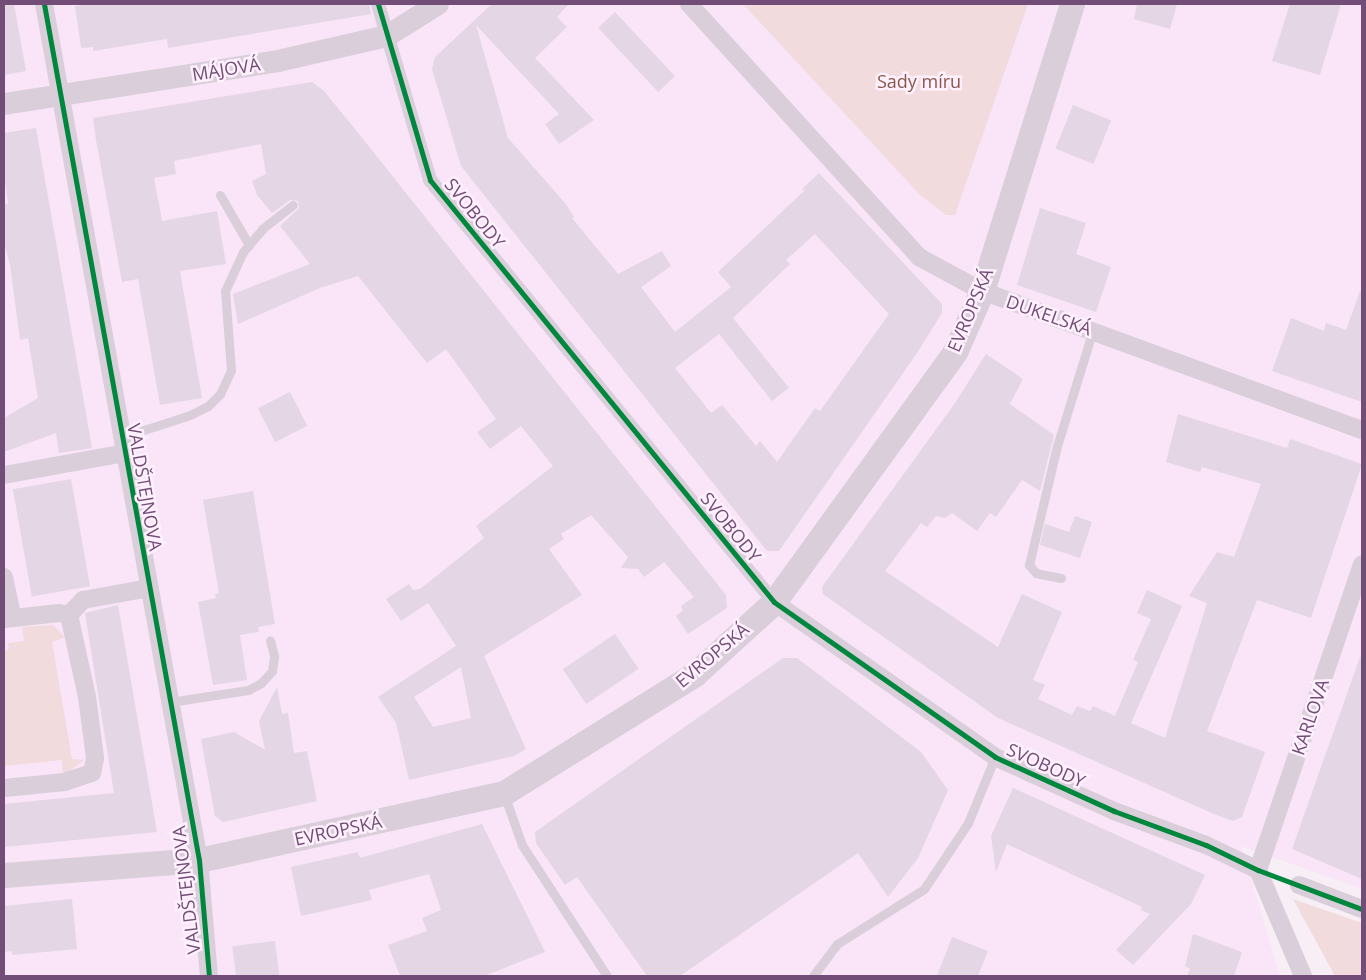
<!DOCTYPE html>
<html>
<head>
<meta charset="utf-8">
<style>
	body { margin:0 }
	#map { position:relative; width:1366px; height:980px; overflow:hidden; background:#f8eef6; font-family:"Open Sans",sans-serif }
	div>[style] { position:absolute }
	.residential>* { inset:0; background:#f9e5f7 }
	.green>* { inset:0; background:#f1dbdd }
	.building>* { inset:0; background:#e4d6e4; transform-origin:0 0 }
	.service>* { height:9px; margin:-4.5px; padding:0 4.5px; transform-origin:4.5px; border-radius:4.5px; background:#d9ceda }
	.pedestrian>* { height:14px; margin:-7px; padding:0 7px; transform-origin:7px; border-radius:7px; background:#d9ceda }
	.minor>* { height:18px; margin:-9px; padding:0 9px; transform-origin:9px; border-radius:9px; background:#d9ceda }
	.tertiary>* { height:22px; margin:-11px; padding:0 11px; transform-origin:11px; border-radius:11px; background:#d9ceda }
	.secondary>* { height:25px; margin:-12.5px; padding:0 12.5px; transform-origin:12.5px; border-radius:12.5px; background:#d9ceda }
	.cycleway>* { height:5px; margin:-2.5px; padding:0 2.5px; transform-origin:2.5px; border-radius:2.5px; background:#00873e }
	span { translate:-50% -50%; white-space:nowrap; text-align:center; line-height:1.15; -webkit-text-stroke:5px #fff0fd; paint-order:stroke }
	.street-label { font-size:18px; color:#724d78 }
	.park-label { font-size:18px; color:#89584a }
	.frame { position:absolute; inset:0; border:5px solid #724d78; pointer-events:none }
</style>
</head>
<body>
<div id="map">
	<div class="residential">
		<i style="clip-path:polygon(4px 4px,1362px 4px,1362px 889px,1241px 846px,1280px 976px,4px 976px)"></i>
	</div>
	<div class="green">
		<i style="clip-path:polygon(743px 4px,1028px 4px,955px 215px,946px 215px,920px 195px)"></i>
		<i style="clip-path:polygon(53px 625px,65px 637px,52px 642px,72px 759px,84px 760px,63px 776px,62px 760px,4px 766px,4px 651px,9px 649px,8px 643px,24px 641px,22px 627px)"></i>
		<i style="clip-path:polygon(1293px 899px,1362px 923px,1362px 976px,1335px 976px)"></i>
	</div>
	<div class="building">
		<i style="clip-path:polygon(4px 4px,14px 4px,26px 71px,4px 75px)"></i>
		<i style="clip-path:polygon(91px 4px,369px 4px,371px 14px,168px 48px,167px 39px,93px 51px,93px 47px,81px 48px,75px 6px)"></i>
		<i style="clip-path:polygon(evenodd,492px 4px,569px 4px,557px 17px,567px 27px,535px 58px,594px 120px,559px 144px,545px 124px,559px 114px,476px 25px,508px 138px,565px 203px,574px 217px,572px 218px,618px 274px,662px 251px,671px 266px,641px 287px,675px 332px,731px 287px,718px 272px,804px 191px,802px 189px,819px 173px,942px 304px,942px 313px,917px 353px,779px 551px,767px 551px,461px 166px,432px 69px,435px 57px,492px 4px,815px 234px,889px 314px,820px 411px,815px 408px,777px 462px,760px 441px,756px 446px,722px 405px,711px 413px,675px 368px,719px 334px,772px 401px,789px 388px,733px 318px,790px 264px,786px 260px,815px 234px)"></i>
		<i style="clip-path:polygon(1137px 4px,1177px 4px,1170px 29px,1134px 19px)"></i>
		<i style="clip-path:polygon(1290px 4px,1341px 4px,1320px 75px,1272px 61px)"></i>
		<i style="left:615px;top:12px;width:88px;height:23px;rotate:47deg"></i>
		<i style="clip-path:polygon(evenodd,312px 82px,324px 91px,355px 129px,726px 595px,727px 608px,688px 634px,676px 616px,683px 610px,681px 606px,694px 597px,664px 562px,644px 577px,638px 569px,621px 568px,628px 557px,591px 515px,561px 534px,564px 539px,549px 549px,582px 595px,484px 656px,526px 749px,514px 756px,409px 780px,396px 723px,378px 697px,456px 646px,428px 603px,401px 621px,386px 599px,409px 584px,413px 590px,420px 589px,484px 538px,476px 526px,553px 466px,521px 426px,490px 449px,477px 432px,496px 419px,446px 349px,427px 363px,358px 276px,320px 288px,238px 324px,233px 294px,310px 264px,280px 226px,299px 208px,298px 201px,290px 200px,272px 213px,257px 195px,252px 181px,266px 174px,261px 144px,174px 161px,176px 174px,154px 178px,162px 221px,217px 211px,226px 264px,180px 271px,202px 398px,160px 405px,138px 279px,122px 282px,96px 140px,93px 118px,312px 82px,461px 667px,471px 718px,433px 727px,414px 697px,461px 667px)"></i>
		<i style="left:1073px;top:105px;width:41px;height:47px;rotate:22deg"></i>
		<i style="clip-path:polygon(36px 128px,92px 448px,59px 453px,56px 433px,4px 452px,4px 418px,38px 398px,28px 338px,20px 340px,10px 265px,4px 243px,4px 204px,8px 204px,4px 173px,4px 133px)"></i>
		<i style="clip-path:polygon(1040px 208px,1086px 223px,1076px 254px,1111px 267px,1096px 312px,1017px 285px)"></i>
		<i style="clip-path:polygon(1360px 291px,1362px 292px,1362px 402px,1272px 371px,1291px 318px,1324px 331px,1326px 323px,1346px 330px)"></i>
		<i style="clip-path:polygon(986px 354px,1023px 379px,1010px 404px,1054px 435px,1040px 491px,1022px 480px,996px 517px,990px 513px,977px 531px,952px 513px,945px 518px,936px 516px,927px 527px,921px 523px,885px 571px,998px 647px,1022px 594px,1062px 612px,1033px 680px,1045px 685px,1038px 699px,1072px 715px,1077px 706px,1090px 711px,1093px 706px,1115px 716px,1138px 662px,1133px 660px,1151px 619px,1137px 613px,1147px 590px,1182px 606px,1131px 723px,1165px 738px,1207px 603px,1189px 596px,1217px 552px,1234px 557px,1261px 484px,1202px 467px,1200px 472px,1166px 462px,1178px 414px,1287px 448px,1290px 439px,1362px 464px,1311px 618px,1257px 600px,1207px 731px,1265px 752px,1242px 817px,1233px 821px,1214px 814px,998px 718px,823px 594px,822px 587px,955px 403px)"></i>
		<i style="left:290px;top:392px;width:38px;height:36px;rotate:63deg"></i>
		<i style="left:71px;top:479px;width:109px;height:59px;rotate:80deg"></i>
		<i style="clip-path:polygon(253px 491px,275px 624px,258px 627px,259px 632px,240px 635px,247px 680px,213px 685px,198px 602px,216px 598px,215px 594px,219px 593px,203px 500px)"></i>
		<i style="clip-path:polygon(1075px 516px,1092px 522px,1080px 558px,1040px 545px,1045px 524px,1069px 532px)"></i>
		<i style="clip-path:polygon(118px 605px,157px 832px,4px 847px,4px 804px,114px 793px,85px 613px)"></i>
		<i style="left:615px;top:634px;width:42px;height:63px;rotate:56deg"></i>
		<i style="clip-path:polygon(1360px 657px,1362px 657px,1362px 879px,1292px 849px)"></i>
		<i style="clip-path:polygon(783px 658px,797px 658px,921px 752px,948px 790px,918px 858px,888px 897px,858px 853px,680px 976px,647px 976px,577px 877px,565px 885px,536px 843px,535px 832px)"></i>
		<i style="clip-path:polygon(277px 687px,282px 714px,288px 713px,294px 753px,307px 751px,317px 801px,223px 822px,215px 816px,201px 739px,234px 732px,265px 750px,259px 721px)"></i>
		<i style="clip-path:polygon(1013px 788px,1205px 875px,1191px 904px,1133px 965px,1116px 950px,1150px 914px,1141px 910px,1142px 907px,1007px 844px,996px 872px,991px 836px)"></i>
		<i style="clip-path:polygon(482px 824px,545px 952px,484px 976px,400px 976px,388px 945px,427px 931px,422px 918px,441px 910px,429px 874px,369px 890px,372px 900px,301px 916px,291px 867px,358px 852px,360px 858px)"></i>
		<i style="clip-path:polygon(72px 899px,77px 949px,12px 955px,12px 951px,4px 952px,4px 906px)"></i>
		<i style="clip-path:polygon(1193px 934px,1242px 952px,1234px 976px,1187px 976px,1190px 969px,1185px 966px)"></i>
		<i style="clip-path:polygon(952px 937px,988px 951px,978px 976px,937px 976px)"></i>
		<i style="left:275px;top:941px;width:35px;height:43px;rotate:83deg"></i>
	</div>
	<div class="service">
		<i style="left:220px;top:195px;width:58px;rotate:59.9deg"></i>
		<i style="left:122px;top:437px;width:71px;rotate:-17.9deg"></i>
		<i style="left:190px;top:415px;width:20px;rotate:-27deg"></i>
		<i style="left:208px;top:406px;width:17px;rotate:-45deg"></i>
		<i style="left:220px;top:394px;width:26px;rotate:-65deg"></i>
		<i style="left:231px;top:370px;width:79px;rotate:-94.3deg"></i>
		<i style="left:225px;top:291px;width:43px;rotate:-65.2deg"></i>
		<i style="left:243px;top:252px;width:30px;rotate:-50deg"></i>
		<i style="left:262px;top:229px;width:39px;rotate:-38deg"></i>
		<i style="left:1061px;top:578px;width:25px;rotate:-169deg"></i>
		<i style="left:1036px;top:573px;width:11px;rotate:-131deg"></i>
		<i style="left:1029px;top:565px;width:122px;rotate:-76.8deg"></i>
		<i style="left:1057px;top:446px;width:121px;rotate:-72.8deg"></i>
		<i style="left:170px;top:702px;width:79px;rotate:-8.7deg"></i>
		<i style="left:248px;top:690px;width:15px;rotate:-28deg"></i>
		<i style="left:261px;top:683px;width:16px;rotate:-47deg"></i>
		<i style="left:272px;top:671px;width:15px;rotate:-82deg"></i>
		<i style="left:274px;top:656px;width:16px;rotate:-104deg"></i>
		<i style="left:504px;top:794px;width:54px;rotate:70.6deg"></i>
		<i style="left:522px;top:845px;width:156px;rotate:57deg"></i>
		<i style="left:813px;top:976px;width:40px;rotate:-53deg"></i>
		<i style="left:837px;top:944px;width:103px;rotate:-32.3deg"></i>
		<i style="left:924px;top:889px;width:79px;rotate:-56.3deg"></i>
		<i style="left:968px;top:823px;width:71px;rotate:-67.8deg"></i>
	</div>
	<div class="pedestrian">
		<i style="left:378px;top:4px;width:184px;rotate:73.5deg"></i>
		<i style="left:430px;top:180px;width:544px;rotate:50.81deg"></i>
	</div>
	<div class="minor">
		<i style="left:44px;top:4px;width:870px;rotate:79.74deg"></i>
		<i style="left:199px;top:860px;width:116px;rotate:85.1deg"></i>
		<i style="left:689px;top:4px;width:342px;rotate:47.7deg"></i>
		<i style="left:919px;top:257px;width:72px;rotate:28.4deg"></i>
		<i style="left:982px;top:291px;width:405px;rotate:20.1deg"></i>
		<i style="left:4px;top:475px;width:123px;rotate:-10.3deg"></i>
		<i style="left:4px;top:577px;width:40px;rotate:78deg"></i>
		<i style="left:774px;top:602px;width:270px;rotate:35deg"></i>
		<i style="left:995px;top:757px;width:131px;rotate:24.4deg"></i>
		<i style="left:1114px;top:811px;width:98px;rotate:20.3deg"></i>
		<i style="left:1206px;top:845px;width:58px;rotate:25.7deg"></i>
		<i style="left:1258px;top:870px;width:115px;rotate:67deg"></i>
		<i style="left:69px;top:615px;width:21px;rotate:-47deg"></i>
		<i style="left:83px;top:600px;width:68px;rotate:-10.2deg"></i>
		<i style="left:4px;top:619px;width:55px;rotate:-6.2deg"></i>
		<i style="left:59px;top:613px;width:10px;rotate:11deg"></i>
		<i style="left:69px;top:615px;width:84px;rotate:77.6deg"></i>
		<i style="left:87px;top:697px;width:62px;rotate:82.5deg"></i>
		<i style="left:95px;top:758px;width:15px;rotate:101deg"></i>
		<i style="left:92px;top:773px;width:28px;rotate:162deg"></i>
		<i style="left:65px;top:782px;width:61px;rotate:174.4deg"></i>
		<i style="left:1258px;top:870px;width:323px;rotate:-71.2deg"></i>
		<i style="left:1299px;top:885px;width:67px;rotate:20.9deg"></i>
	</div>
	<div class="tertiary">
		<i style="left:4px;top:104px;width:277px;rotate:-8.9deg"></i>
		<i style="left:278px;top:61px;width:112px;rotate:-12.9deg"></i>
		<i style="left:387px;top:36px;width:60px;rotate:-32.1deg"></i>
	</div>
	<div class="secondary">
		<i style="left:4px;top:875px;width:196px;rotate:-4.4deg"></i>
		<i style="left:199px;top:860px;width:312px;rotate:-12.4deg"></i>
		<i style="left:504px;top:793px;width:225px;rotate:-31.9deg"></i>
		<i style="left:695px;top:674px;width:107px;rotate:-42.3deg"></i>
		<i style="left:774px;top:602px;width:309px;rotate:-54.1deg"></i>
		<i style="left:955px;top:352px;width:67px;rotate:-66.1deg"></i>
		<i style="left:982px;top:291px;width:301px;rotate:-72.6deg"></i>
	</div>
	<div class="cycleway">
		<i style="left:44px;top:4px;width:870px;rotate:79.74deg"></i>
		<i style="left:199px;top:860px;width:116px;rotate:85.1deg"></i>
		<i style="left:378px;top:4px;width:184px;rotate:73.5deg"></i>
		<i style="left:430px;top:180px;width:544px;rotate:50.81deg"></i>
		<i style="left:774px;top:602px;width:270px;rotate:35deg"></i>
		<i style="left:995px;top:757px;width:131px;rotate:24.4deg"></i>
		<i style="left:1114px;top:811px;width:98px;rotate:20.3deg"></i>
		<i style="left:1206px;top:845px;width:58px;rotate:25.7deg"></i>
		<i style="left:1258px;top:870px;width:111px;rotate:20.6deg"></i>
	</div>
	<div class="street-label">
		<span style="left:226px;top:69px;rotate:-9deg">MÁJOVÁ</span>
		<span style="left:475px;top:213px;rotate:51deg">SVOBODY</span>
		<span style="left:970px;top:310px;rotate:-67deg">EVROPSKÁ</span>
		<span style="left:1049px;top:315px;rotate:19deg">DUKELSKÁ</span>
		<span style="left:145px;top:487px;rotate:80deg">VALDŠTEJNOVA</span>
		<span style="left:731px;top:527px;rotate:51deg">SVOBODY</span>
		<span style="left:712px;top:655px;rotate:-40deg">EVROPSKÁ</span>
		<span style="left:1310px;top:717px;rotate:-71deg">KARLOVA</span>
		<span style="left:1046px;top:765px;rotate:24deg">SVOBODY</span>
		<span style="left:338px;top:830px;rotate:-12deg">EVROPSKÁ</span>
		<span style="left:186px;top:890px;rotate:-97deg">VALDŠTEJNOVA</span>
	</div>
	<div class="park-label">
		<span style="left:919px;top:81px">Sady míru</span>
	</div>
	<div class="frame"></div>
</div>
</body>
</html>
